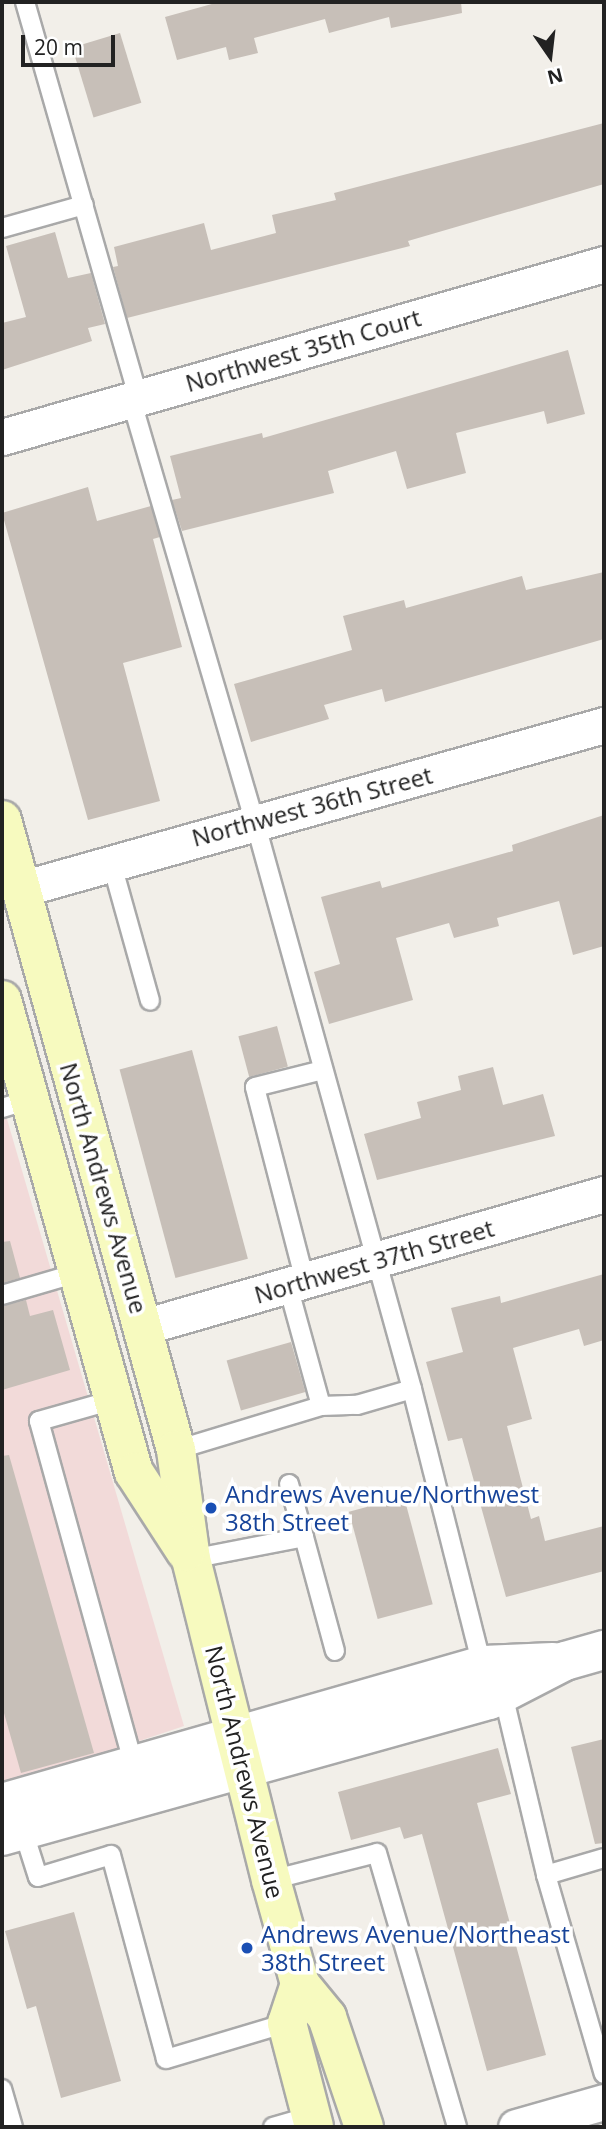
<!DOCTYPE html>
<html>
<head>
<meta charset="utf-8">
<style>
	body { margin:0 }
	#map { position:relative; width:606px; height:2129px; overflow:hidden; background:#f2efe9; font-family:"Open Sans",sans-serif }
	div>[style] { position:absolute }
	.commercial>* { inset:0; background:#f2dad9 }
	.building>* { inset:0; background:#c7bfb8; transform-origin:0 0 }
	.roads { filter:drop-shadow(2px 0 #a9a9a9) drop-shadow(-2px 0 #a9a9a9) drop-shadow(0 2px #a9a9a9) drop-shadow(0 -2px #a9a9a9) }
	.service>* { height:18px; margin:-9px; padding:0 9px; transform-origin:9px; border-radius:9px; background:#fff }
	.minor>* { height:35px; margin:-17.5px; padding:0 17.5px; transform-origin:17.5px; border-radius:17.5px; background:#fff }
	.tertiary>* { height:38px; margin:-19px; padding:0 19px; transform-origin:19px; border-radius:19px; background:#fff }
	.secondary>* { height:38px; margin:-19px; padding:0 19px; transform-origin:19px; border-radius:19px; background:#f7fabf }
	.dots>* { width:19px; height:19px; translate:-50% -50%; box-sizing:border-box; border:4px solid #fff; border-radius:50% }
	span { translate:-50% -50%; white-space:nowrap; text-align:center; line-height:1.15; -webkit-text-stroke:7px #fff; paint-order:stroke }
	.street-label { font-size:24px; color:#222 }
	.transit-label { font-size:24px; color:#164399 }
	.left { translate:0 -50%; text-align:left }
	.frame { position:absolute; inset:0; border:4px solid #222; pointer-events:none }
	.north { position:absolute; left:515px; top:21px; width:70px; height:70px; -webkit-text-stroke:5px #fff; paint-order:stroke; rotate:166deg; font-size:19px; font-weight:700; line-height:28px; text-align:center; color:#222 }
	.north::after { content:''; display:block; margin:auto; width:24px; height:32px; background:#222; clip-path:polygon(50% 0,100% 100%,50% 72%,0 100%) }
	.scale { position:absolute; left:21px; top:35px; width:94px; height:32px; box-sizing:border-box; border:4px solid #222; border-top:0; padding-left:9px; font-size:21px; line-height:24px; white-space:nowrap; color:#222; -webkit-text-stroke:5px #fff; paint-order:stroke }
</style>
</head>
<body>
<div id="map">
	<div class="commercial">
		<i style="clip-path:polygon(2px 1102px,184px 1726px,5px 1786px,2px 1775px)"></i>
	</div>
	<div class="building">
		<i style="clip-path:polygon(219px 2px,461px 2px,462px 13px,391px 28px,389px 17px,329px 33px,325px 19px,254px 38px,258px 53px,229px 60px,226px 47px,177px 60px,165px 17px)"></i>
		<i style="left:120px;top:33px;width:73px;height:50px;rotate:73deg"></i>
		<i style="clip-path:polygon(604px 123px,604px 184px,408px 241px,410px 246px,127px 318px,113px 267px,118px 266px,114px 247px,204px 223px,211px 250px,276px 233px,272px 215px,336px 200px,334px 193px)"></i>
		<i style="clip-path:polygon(55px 232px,68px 278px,91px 273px,105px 324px,88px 328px,92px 341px,2px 370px,2px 323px,26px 317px,6px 246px)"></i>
		<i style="clip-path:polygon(568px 350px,585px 414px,547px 424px,544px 411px,456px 433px,466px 473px,407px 489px,396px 451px,328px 471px,334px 493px,182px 531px,172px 500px,181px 498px,170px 456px,262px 433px,263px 438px)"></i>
		<i style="clip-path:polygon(88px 487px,97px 521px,151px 506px,160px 537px,153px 539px,182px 647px,123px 663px,160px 801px,88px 820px,2px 513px)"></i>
		<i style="clip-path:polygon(604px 572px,604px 639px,385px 702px,382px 689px,324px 705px,329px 719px,251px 742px,234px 684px,352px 650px,343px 616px,404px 600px,406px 608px,522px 576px,526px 590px)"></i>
		<i style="clip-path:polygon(604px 815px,604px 946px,573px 955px,559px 901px,497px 918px,499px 926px,454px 938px,449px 923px,396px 938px,413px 1000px,329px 1024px,314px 972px,340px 964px,321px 897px,380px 881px,382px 888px,513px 851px,512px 845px)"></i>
		<i style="left:277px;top:1026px;width:42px;height:40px;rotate:75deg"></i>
		<i style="left:192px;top:1050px;width:216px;height:75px;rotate:75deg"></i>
		<i style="clip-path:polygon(493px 1067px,503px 1105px,543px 1094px,555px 1136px,377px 1180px,364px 1134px,421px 1118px,417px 1102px,461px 1090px,458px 1076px)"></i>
		<i style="clip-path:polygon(10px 1241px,20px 1278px,2px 1283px,2px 1242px)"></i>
		<i style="clip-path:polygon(604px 1274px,604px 1340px,584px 1346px,579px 1329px,513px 1348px,532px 1419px,507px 1426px,531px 1519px,539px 1516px,545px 1541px,604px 1526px,604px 1571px,506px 1597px,462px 1438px,448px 1441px,426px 1362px,463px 1352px,451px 1308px,500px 1296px,501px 1303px)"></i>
		<i style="clip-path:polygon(26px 1300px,30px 1316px,53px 1310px,70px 1370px,2px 1390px,2px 1306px)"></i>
		<i style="left:291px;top:1342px;width:52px;height:67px;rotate:74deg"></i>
		<i style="clip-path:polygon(9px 1455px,94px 1753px,21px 1773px,2px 1706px,2px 1456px)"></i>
		<i style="left:404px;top:1497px;width:111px;height:57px;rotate:75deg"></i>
		<i style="clip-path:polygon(604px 1739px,604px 1843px,595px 1844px,571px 1747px)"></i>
		<i style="clip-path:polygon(498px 1748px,511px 1794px,477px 1803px,546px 2055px,487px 2071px,422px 1834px,404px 1839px,400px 1827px,351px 1840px,338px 1792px)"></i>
		<i style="clip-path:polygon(74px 1912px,121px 2081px,61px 2098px,36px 2006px,27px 2009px,5px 1931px)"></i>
	</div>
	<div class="roads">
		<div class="service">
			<i style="left:25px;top:2px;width:411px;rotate:74deg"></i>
			<i style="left:2px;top:228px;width:85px;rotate:-15.7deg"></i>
			<i style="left:131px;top:399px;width:441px;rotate:73.7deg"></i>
			<i style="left:255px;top:822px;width:588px;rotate:74.52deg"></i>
			<i style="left:412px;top:1389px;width:285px;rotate:75.8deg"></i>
			<i style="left:111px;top:861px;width:145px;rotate:74.4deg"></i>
			<i style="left:2px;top:1108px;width:28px;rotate:-17deg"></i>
			<i style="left:305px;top:1281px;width:200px;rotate:-104.5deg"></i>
			<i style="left:255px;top:1087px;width:70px;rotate:-14deg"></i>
			<i style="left:288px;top:1286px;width:124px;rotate:74.6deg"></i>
			<i style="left:321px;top:1406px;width:36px;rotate:-2deg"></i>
			<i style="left:357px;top:1405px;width:57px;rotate:-16.2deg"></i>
			<i style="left:2px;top:1295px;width:78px;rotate:-16.3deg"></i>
			<i style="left:113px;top:1400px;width:77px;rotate:164.2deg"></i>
			<i style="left:39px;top:1421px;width:358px;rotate:74.6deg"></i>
			<i style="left:176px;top:1450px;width:152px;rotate:-16.9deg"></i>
			<i style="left:304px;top:1537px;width:118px;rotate:74.8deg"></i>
			<i style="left:191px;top:1559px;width:115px;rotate:-11deg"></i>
			<i style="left:304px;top:1537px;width:55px;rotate:-105.8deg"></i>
			<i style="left:503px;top:1694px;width:186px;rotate:76.6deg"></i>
			<i style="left:546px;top:1875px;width:207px;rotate:73.8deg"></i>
			<i style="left:23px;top:1830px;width:49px;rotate:72.3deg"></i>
			<i style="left:38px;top:1877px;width:76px;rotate:-16.8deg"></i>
			<i style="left:111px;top:1855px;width:211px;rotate:74.9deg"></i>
			<i style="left:166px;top:2059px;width:126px;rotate:-16.6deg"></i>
			<i style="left:546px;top:1875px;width:60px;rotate:-16.3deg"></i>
			<i style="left:271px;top:1880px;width:109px;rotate:-14.3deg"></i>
			<i style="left:377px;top:1853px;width:285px;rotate:73.7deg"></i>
			<i style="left:2px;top:2089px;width:40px;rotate:74deg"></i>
			<i style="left:273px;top:2127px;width:40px;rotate:-16deg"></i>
		</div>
		<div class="minor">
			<i style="left:2px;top:437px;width:626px;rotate:-16.03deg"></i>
			<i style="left:21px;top:889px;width:606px;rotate:-15.71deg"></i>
			<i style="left:143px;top:1327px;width:480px;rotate:-16.1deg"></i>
			<i style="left:516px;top:2127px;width:91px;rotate:-15.9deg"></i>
		</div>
		<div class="tertiary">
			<i style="left:2px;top:1803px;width:499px;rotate:-16deg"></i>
			<i style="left:482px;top:1665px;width:71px;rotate:-2.4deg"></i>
			<i style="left:2px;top:1836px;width:506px;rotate:-15.6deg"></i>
			<i style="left:489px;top:1700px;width:85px;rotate:-27.2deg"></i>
			<i style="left:565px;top:1661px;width:41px;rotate:-15.8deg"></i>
		</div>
		<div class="secondary">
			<i style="left:2px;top:820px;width:654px;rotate:74.56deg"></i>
			<i style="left:176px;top:1450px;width:110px;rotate:82.2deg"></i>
			<i style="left:191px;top:1559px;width:331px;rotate:76deg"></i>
			<i style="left:271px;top:1880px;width:108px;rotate:74.4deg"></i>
			<i style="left:300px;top:1984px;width:43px;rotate:50.7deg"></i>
			<i style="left:327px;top:2017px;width:116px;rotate:71.4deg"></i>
			<i style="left:2px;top:1000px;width:490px;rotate:74.4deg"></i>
			<i style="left:134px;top:1472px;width:95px;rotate:57deg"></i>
			<i style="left:300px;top:1984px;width:41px;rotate:108.4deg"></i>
			<i style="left:287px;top:2023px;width:107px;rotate:75.4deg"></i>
		</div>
	</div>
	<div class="dots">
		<i style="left:211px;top:1508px;background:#1a4fb4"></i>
		<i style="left:247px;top:1948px;background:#1a4fb4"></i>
	</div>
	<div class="street-label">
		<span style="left:303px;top:350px;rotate:-16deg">Northwest 35th Court</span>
		<span style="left:312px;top:806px;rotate:-15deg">Northwest 36th Street</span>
		<span style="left:104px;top:1188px;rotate:74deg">North Andrews Avenue</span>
		<span style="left:374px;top:1261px;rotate:-16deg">Northwest 37th Street</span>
		<span style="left:245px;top:1772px;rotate:76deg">North Andrews Avenue</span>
	</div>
	<div class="transit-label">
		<span class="left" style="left:225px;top:1508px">Andrews Avenue/Northwest<br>38th Street</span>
		<span class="left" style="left:261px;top:1948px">Andrews Avenue/Northeast<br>38th Street</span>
	</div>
	<div class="frame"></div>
	<div class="north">N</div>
	<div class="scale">20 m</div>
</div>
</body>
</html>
